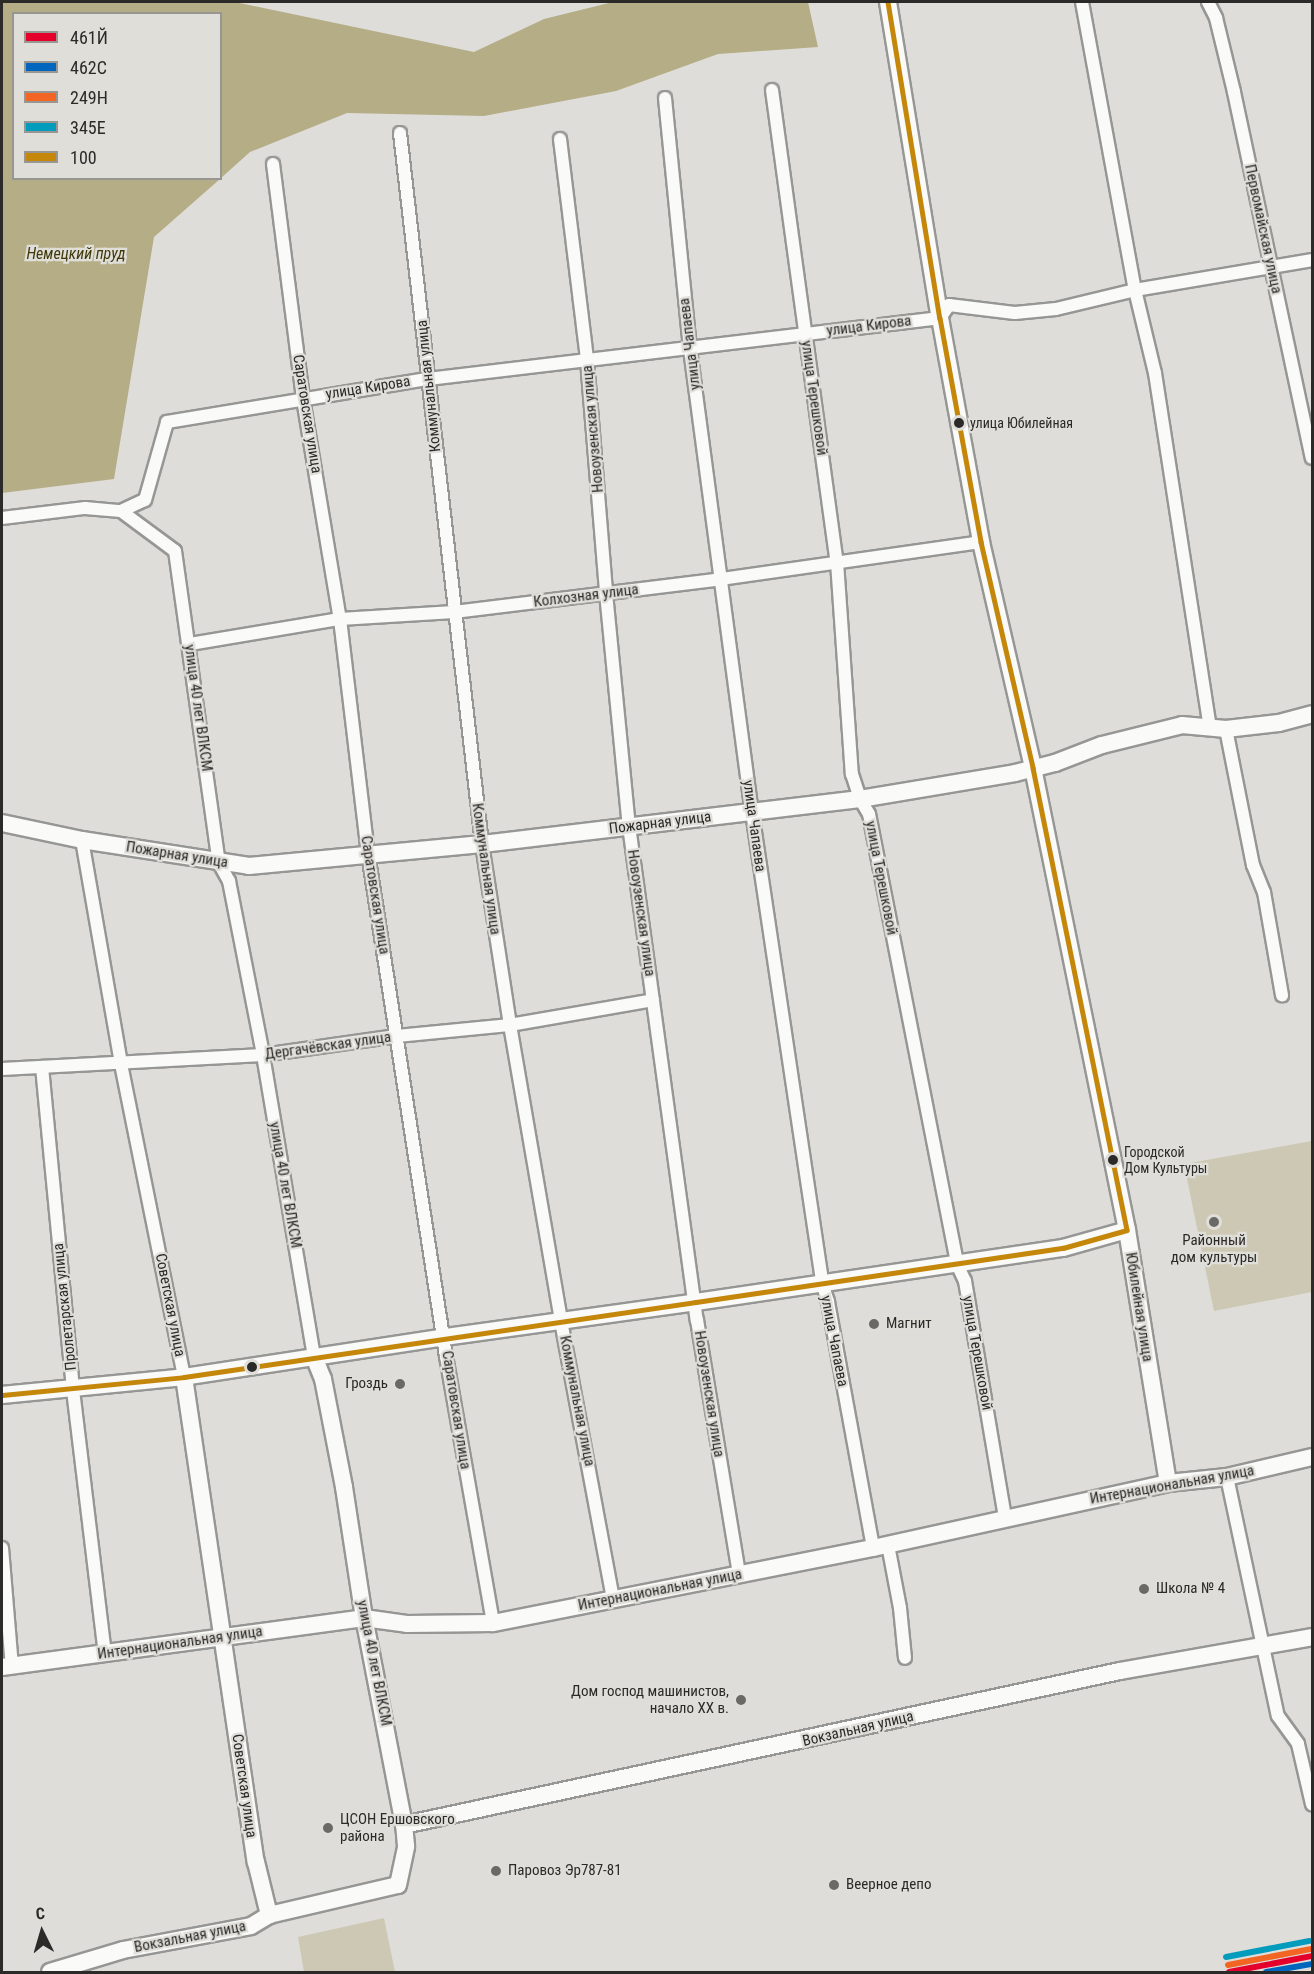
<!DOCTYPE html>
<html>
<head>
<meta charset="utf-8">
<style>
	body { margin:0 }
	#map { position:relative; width:1314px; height:1974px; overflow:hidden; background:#deddda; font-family:"Roboto Condensed",sans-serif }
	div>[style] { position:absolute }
	.green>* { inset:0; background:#cdc8b3 }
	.water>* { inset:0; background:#b5ad85 }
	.roads { filter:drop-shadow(2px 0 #969694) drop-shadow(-2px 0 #969694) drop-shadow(0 2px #969694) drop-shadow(0 -2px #969694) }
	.street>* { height:12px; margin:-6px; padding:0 6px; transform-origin:6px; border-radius:6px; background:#fafaf9 }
	.secondary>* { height:16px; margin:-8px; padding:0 8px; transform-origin:8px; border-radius:8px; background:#fafaf9 }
	.bus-1>* { height:4.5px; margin:-2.25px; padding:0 2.25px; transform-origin:2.25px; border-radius:2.25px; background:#c4870a }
	.rail-1>* { height:6px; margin:-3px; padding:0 3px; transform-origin:3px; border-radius:3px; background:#e4002b }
	.rail-2>* { height:6px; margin:-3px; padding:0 3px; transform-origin:3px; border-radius:3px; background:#0065bd }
	.rail-3>* { height:6px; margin:-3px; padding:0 3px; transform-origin:3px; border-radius:3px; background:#f26522 }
	.rail-4>* { height:6px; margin:-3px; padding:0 3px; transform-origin:3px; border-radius:3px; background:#049cbd }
	.dots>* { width:16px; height:16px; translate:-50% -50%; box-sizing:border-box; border:3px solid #dfded9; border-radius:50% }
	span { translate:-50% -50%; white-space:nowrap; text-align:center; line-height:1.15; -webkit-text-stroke:4.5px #dfded9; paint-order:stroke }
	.bus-label { font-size:14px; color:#2b2a28 }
	.left { translate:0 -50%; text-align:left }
	.street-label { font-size:15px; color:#2b2a28 }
	.poi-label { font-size:15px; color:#2b2a28 }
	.right { translate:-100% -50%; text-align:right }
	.water-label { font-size:16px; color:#42390a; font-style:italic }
	.frame { position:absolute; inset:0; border:3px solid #2b2a28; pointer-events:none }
	.legend { position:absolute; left:12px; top:12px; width:210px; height:168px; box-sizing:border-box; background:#dfded9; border:2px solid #979692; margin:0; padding:8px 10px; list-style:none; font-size:18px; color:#2b2a28 }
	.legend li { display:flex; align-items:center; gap:12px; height:30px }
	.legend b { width:30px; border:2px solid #979692 }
	.north { position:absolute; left:12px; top:1902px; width:60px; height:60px; -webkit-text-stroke:4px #dfded9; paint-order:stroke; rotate:355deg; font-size:16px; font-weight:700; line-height:24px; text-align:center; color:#2b2a28 }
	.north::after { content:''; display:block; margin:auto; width:21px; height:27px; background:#2b2a28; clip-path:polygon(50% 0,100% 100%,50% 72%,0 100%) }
</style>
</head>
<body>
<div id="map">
	<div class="green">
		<i style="clip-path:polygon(1312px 1141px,1312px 1292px,1214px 1311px,1184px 1164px)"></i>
		<i style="clip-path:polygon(384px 1918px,395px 1972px,304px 1972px,298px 1937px)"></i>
	</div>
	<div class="water">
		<i style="clip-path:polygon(2px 2px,235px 2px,474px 52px,544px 19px,613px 2px,808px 2px,818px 47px,718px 54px,616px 91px,484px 116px,347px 113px,250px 152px,221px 178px,220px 14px,14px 14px,14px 178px,220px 179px,154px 237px,114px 479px,2px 493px)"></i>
	</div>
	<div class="roads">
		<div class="street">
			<i style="left:1082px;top:2px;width:293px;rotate:79.6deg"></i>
			<i style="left:1135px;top:290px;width:85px;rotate:76.5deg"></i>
			<i style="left:1155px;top:373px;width:358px;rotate:81.2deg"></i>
			<i style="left:1208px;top:2px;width:18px;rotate:63deg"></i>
			<i style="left:1216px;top:18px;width:76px;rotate:76.3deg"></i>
			<i style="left:1234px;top:92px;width:374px;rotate:78deg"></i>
			<i style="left:772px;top:90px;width:476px;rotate:82.2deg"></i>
			<i style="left:837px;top:562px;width:213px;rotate:86deg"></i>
			<i style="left:852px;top:774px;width:26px;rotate:72deg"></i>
			<i style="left:860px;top:799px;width:17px;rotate:59deg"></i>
			<i style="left:869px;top:814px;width:459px;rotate:78.9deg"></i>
			<i style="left:957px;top:1264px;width:19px;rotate:65deg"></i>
			<i style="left:965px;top:1281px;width:240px;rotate:80.4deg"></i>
			<i style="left:665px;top:98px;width:252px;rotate:84.3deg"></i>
			<i style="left:690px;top:349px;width:467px;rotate:82.4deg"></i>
			<i style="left:752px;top:812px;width:476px;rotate:81.5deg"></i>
			<i style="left:822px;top:1283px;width:20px;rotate:72deg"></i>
			<i style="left:828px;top:1302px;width:250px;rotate:79.6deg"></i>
			<i style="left:400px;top:133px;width:716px;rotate:83.42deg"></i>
			<i style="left:482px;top:844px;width:183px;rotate:81.2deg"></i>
			<i style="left:510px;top:1025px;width:300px;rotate:80.2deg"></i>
			<i style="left:561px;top:1321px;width:282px;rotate:79.4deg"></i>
			<i style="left:560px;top:139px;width:223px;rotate:83deg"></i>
			<i style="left:587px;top:360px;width:234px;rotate:85.3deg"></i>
			<i style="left:606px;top:593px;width:234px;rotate:84.4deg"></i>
			<i style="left:629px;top:826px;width:499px;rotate:82.2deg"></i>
			<i style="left:697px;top:1320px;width:258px;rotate:80.6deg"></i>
			<i style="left:273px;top:164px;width:237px;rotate:82.7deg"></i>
			<i style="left:303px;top:399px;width:223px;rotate:80.5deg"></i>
			<i style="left:340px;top:619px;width:236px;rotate:83.2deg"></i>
			<i style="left:368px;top:853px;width:509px;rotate:81.19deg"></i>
			<i style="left:446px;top:1356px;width:271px;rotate:80deg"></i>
			<i style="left:121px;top:511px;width:67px;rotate:36.5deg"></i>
			<i style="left:175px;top:551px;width:315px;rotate:82deg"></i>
			<i style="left:219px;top:863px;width:21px;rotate:61deg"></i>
			<i style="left:229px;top:881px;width:177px;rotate:78.9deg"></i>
			<i style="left:263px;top:1055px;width:306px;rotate:80.4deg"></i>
			<i style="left:2px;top:518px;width:84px;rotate:-6.9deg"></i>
			<i style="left:85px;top:508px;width:36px;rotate:5deg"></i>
			<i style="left:121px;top:511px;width:26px;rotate:-25deg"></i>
			<i style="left:145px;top:500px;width:81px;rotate:-74.2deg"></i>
			<i style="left:167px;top:422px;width:265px;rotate:-9.4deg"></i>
			<i style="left:428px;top:379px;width:516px;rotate:-6.79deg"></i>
			<i style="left:940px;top:318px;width:16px;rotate:-55deg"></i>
			<i style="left:949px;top:305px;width:66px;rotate:6.9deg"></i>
			<i style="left:1015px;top:313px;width:41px;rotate:-5.6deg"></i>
			<i style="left:1056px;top:309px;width:81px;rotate:-13.5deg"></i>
			<i style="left:1135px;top:290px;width:180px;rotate:-9.6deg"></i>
			<i style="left:190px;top:644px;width:152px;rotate:-9.5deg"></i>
			<i style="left:340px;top:619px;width:114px;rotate:-3.5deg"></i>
			<i style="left:454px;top:612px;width:269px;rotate:-7deg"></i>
			<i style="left:721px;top:579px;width:263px;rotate:-8.1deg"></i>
			<i style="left:1226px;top:729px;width:139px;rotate:78.8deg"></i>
			<i style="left:1253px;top:865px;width:29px;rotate:68deg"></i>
			<i style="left:1264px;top:892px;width:105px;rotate:80.1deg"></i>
			<i style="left:82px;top:840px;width:227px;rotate:80.1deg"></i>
			<i style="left:121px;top:1064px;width:319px;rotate:78.6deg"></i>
			<i style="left:42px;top:1067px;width:324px;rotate:84.5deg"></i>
			<i style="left:73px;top:1390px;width:265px;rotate:83.1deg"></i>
			<i style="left:2px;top:1069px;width:261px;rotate:-3.1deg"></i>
			<i style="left:263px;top:1055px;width:135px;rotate:-8.1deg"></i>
			<i style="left:397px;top:1036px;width:114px;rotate:-5.6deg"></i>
			<i style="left:510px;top:1025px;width:145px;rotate:-9.9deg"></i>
			<i style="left:1227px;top:1477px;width:244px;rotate:78deg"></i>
			<i style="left:1278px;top:1716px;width:34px;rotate:54deg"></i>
			<i style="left:1298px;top:1744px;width:62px;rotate:76.9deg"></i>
			<i style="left:888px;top:1545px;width:64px;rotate:79.2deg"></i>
			<i style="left:900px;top:1608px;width:50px;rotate:84.3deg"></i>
			<i style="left:2px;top:1548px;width:118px;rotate:85.2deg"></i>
		</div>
		<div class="secondary">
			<i style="left:888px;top:2px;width:320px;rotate:80.7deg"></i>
			<i style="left:940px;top:318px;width:228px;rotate:79.6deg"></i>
			<i style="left:981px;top:542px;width:232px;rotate:77deg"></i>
			<i style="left:1033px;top:768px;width:471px;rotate:78.5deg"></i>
			<i style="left:1127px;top:1230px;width:256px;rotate:80.8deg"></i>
			<i style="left:2px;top:823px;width:82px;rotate:12deg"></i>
			<i style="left:82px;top:840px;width:169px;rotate:8.8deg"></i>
			<i style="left:249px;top:866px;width:234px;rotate:-5.4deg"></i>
			<i style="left:482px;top:844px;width:381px;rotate:-6.8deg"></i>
			<i style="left:860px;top:799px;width:157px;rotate:-9.5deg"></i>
			<i style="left:1015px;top:773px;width:41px;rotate:-14deg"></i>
			<i style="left:1055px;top:763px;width:50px;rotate:-21deg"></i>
			<i style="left:1102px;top:745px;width:82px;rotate:-14deg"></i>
			<i style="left:1182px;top:725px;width:44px;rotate:5.2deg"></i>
			<i style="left:1226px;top:729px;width:53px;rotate:-6.5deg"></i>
			<i style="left:1279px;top:723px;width:34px;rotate:-15deg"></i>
			<i style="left:184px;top:1377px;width:490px;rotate:81.6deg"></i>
			<i style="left:256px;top:1862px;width:55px;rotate:76.2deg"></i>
			<i style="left:2px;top:1395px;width:183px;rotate:-5.6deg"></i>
			<i style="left:184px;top:1377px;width:264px;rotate:-8.7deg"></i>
			<i style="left:445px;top:1337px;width:253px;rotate:-7.9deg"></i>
			<i style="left:696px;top:1302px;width:371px;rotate:-8.4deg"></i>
			<i style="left:1063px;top:1248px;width:66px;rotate:-15.7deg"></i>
			<i style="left:2px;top:1667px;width:365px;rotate:-7.7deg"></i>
			<i style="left:364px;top:1618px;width:43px;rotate:7.9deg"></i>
			<i style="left:407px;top:1624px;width:86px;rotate:-0.7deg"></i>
			<i style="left:493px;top:1623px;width:387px;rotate:-11.2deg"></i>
			<i style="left:873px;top:1548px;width:302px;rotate:-12.4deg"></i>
			<i style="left:1168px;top:1483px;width:59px;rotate:-5.8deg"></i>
			<i style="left:1227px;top:1477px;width:87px;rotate:-13.2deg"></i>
			<i style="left:404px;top:1825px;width:732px;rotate:-12.14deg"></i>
			<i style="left:1120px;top:1671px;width:195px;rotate:-10deg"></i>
			<i style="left:50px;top:1972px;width:76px;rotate:-16.8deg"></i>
			<i style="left:123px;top:1950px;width:130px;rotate:-10.6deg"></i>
			<i style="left:251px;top:1926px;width:21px;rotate:-31deg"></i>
			<i style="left:269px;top:1915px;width:132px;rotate:-13.1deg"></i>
			<i style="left:398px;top:1885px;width:40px;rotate:-78deg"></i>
			<i style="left:406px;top:1846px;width:21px;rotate:-95deg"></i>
			<i style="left:404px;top:1825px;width:211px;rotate:-100.9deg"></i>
			<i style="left:364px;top:1618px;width:133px;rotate:-98.7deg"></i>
			<i style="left:344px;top:1487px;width:110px;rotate:-101deg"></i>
			<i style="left:323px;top:1379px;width:24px;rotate:-112deg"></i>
		</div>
	</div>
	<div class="bus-1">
		<i style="left:888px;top:2px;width:320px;rotate:80.7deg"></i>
		<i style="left:940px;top:318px;width:228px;rotate:79.6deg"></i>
		<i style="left:981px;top:542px;width:232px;rotate:77deg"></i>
		<i style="left:1033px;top:768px;width:471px;rotate:78.5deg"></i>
		<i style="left:2px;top:1395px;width:183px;rotate:-5.6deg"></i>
		<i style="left:184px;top:1377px;width:517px;rotate:-8.33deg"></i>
		<i style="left:696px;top:1302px;width:371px;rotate:-8.4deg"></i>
		<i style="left:1063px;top:1248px;width:66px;rotate:-15.7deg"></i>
	</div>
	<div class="rail-1">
		<i style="left:1229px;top:1972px;width:85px;rotate:-10.9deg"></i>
	</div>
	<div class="rail-2">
		<i style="left:1266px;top:1972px;width:47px;rotate:-9.9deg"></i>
	</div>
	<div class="rail-3">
		<i style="left:1228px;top:1965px;width:85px;rotate:-10.9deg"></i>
	</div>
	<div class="rail-4">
		<i style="left:1226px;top:1957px;width:85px;rotate:-10.9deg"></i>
	</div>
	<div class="dots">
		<i style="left:959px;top:423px;background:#2b2a28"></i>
		<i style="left:1113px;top:1160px;background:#2b2a28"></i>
		<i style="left:1214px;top:1222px;background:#6a6966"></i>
		<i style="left:874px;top:1324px;background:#6a6966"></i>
		<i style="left:252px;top:1367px;background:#2b2a28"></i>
		<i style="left:400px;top:1384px;background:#6a6966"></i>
		<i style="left:1144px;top:1589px;background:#6a6966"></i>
		<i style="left:741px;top:1700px;background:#6a6966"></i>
		<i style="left:328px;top:1828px;background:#6a6966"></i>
		<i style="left:496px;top:1871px;background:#6a6966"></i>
		<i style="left:834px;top:1885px;background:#6a6966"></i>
	</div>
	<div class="bus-label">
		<span class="left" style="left:970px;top:423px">улица Юбилейная</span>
		<span class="left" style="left:1124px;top:1160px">Городской<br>Дом Культуры</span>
	</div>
	<div class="street-label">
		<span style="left:1263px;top:229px;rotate:78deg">Первомайская улица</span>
		<span style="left:869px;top:326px;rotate:-7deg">улица Кирова</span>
		<span style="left:690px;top:344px;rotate:-97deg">улица Чапаева</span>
		<span style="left:429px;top:386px;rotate:-96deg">Коммунальная улица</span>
		<span style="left:368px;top:388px;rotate:-9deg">улица Кирова</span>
		<span style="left:814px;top:398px;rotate:82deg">улица Терешковой</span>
		<span style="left:307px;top:414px;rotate:81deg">Саратовская улица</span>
		<span style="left:593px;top:429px;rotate:-95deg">Новоузенская улица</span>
		<span style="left:586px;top:596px;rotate:-7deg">Колхозная улица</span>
		<span style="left:198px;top:708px;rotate:82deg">улица 40 лет ВЛКСМ</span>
		<span style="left:660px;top:823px;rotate:-7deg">Пожарная улица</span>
		<span style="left:754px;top:826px;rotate:82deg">улица Чапаева</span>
		<span style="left:177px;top:855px;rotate:9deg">Пожарная улица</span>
		<span style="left:486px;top:869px;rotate:82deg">Коммунальная улица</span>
		<span style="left:881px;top:878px;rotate:79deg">улица Терешковой</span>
		<span style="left:375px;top:895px;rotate:81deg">Саратовская улица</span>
		<span style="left:641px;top:913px;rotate:82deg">Новоузенская улица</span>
		<span style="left:328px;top:1046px;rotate:-8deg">Дергачёвская улица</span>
		<span style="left:285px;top:1185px;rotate:80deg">улица 40 лет ВЛКСМ</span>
		<span style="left:170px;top:1305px;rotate:79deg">Советская улица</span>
		<span style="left:65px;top:1307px;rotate:-96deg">Пролетарская улица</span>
		<span style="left:1139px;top:1307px;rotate:81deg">Юбилейная улица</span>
		<span style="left:834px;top:1341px;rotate:79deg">улица Чапаева</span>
		<span style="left:977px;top:1353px;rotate:80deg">улица Терешковой</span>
		<span style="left:709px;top:1394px;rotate:81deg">Новоузенская улица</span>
		<span style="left:577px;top:1401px;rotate:79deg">Коммунальная улица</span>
		<span style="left:456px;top:1410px;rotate:81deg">Саратовская улица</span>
		<span style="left:1172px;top:1485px;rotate:-10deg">Интернациональная улица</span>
		<span style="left:660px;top:1590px;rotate:-11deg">Интернациональная улица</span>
		<span style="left:180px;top:1643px;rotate:-8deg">Интернациональная улица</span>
		<span style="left:374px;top:1663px;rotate:79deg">улица 40 лет ВЛКСМ</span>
		<span style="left:858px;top:1729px;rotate:-13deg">Вокзальная улица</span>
		<span style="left:244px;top:1786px;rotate:82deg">Советская улица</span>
		<span style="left:190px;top:1937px;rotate:-11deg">Вокзальная улица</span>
	</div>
	<div class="poi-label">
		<span style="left:1214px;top:1249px">Районный<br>дом культуры</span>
		<span class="left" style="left:886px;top:1324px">Магнит</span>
		<span class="right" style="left:388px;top:1384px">Гроздь</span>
		<span class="left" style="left:1156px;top:1589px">Школа № 4</span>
		<span class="right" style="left:729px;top:1700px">Дом господ машинистов,<br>начало XX в.</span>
		<span class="left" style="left:340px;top:1828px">ЦСОН Ершовского<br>района</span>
		<span class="left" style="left:508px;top:1871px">Паровоз Эр787-81</span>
		<span class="left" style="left:846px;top:1885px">Веерное депо</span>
	</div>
	<div class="water-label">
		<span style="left:76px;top:254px">Немецкий пруд</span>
	</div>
	<div class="frame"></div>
	<ul class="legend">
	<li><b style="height:8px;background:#e4002b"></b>461Й</li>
	<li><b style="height:8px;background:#0065bd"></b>462С</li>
	<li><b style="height:8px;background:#f26522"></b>249Н</li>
	<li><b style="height:8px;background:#049cbd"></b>345Е</li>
	<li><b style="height:8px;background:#c4870a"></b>100</li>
	</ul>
	<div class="north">С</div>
</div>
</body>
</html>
